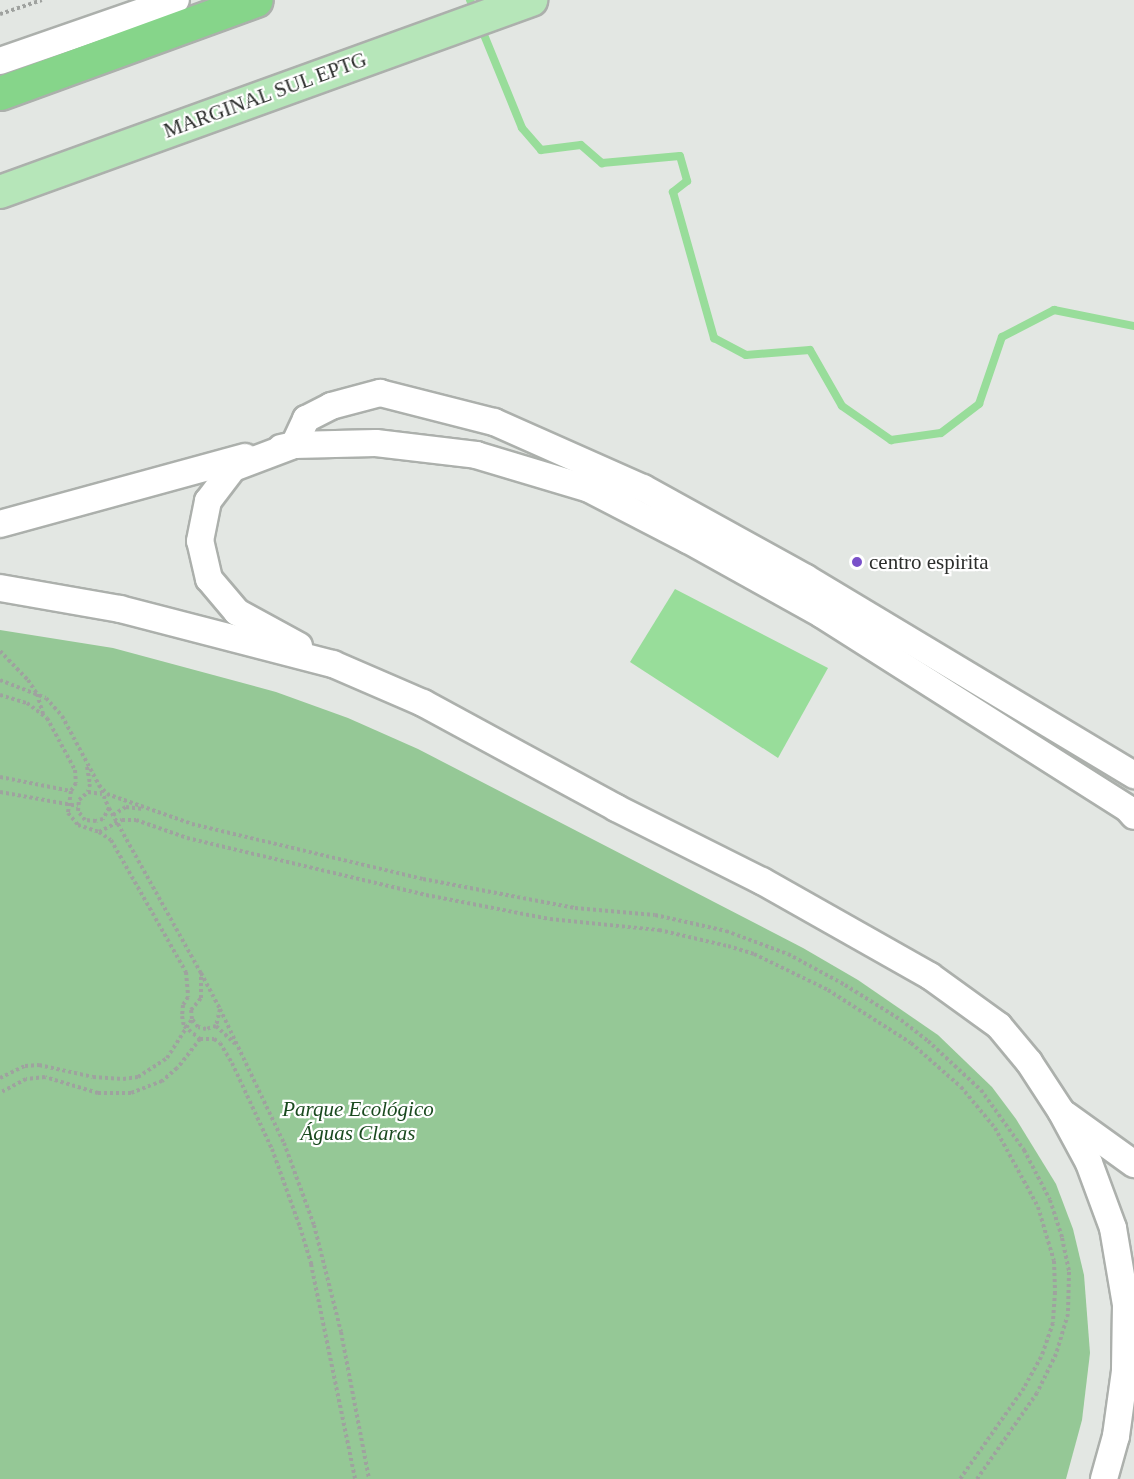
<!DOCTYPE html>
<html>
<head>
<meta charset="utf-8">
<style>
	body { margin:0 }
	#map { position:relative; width:1134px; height:1479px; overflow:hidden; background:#e3e7e3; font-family:Georgia,serif }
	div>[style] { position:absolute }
	.green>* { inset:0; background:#95c896 }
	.water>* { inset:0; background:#98dd9a }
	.stream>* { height:8px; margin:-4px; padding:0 4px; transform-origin:4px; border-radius:4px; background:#98dd9a }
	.path>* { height:4px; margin-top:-2px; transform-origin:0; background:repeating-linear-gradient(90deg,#9fa29f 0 3px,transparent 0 6px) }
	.roads { filter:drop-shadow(2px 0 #acb0ac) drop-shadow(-2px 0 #acb0ac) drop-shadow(0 2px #acb0ac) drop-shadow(0 -2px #acb0ac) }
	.minor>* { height:26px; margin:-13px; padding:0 13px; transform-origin:13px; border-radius:13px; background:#fff }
	.major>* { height:32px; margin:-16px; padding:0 16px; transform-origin:16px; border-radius:16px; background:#b6e6b9 }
	.highway>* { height:33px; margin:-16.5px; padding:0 16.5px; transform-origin:16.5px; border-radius:16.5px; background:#86d58a }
	.dots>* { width:16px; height:16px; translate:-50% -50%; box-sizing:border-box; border:3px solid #fff; border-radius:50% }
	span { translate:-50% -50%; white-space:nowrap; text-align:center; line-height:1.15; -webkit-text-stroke:4.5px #fff; paint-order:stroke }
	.street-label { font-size:21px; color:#2c2e2c }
	.poi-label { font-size:21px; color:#2c2e2c }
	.left { translate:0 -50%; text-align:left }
	.park-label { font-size:21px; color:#1a4a1f; font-style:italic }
</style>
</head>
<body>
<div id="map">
	<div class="green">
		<i style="clip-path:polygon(0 630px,113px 648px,276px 692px,348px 718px,418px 749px,803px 948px,858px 980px,938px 1035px,992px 1087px,1016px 1119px,1056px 1184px,1073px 1229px,1084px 1275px,1090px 1353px,1082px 1420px,1066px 1479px,0 1479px)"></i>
	</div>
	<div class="water">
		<i style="clip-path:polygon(675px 589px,828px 668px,778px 758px,630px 662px)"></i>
	</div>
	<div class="stream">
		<i style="left:470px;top:0;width:15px;rotate:67deg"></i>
		<i style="left:480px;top:25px;width:111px;rotate:67.8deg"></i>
		<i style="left:522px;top:128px;width:29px;rotate:49deg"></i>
		<i style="left:541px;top:150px;width:40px;rotate:-7.1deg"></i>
		<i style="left:581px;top:145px;width:28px;rotate:41deg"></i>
		<i style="left:602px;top:163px;width:78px;rotate:-5.1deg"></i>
		<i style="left:680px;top:156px;width:26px;rotate:74deg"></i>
		<i style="left:687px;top:181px;width:18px;rotate:142deg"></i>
		<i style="left:673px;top:192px;width:152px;rotate:74.3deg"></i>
		<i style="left:714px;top:338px;width:36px;rotate:28deg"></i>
		<i style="left:746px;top:355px;width:64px;rotate:-4.5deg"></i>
		<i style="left:810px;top:350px;width:64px;rotate:60.3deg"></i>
		<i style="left:842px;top:406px;width:60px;rotate:34.8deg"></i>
		<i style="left:891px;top:440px;width:50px;rotate:-8deg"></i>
		<i style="left:941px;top:433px;width:48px;rotate:-37.3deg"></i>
		<i style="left:979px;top:404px;width:71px;rotate:-71.1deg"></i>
		<i style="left:1002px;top:337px;width:59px;rotate:-27.4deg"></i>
		<i style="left:1054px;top:310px;width:82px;rotate:11.3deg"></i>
	</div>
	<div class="path">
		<i style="left:0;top:14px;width:44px;rotate:-18.4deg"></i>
		<i style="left:0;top:651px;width:40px;rotate:46deg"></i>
		<i style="left:28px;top:680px;width:17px;rotate:57deg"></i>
		<i style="left:37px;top:694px;width:21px;rotate:73deg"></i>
		<i style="left:0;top:680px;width:49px;rotate:21.4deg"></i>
		<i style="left:46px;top:698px;width:24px;rotate:48deg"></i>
		<i style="left:62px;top:716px;width:78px;rotate:61.8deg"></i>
		<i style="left:99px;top:785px;width:25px;rotate:67deg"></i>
		<i style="left:109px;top:808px;width:13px;rotate:119deg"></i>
		<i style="left:103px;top:819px;width:7px;rotate:164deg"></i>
		<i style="left:96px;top:821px;width:11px;rotate:-175deg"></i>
		<i style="left:85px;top:820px;width:11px;rotate:-128deg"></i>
		<i style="left:78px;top:811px;width:11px;rotate:-85deg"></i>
		<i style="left:79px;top:800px;width:12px;rotate:-42deg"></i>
		<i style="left:88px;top:792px;width:14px;rotate:8deg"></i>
		<i style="left:0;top:695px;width:28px;rotate:17deg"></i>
		<i style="left:27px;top:703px;width:25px;rotate:37deg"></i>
		<i style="left:47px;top:718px;width:59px;rotate:61.7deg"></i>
		<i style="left:75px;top:770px;width:13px;rotate:86deg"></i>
		<i style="left:76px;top:783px;width:9px;rotate:122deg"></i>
		<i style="left:87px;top:767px;width:17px;rotate:80deg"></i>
		<i style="left:90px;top:784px;width:8px;rotate:104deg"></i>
		<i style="left:0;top:777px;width:72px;rotate:11.2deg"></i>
		<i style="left:71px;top:791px;width:22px;rotate:98deg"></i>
		<i style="left:68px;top:813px;width:16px;rotate:50deg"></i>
		<i style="left:78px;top:825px;width:22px;rotate:18deg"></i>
		<i style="left:99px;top:832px;width:14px;rotate:34deg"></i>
		<i style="left:111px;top:840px;width:152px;rotate:60.4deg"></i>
		<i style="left:186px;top:972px;width:25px;rotate:85deg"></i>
		<i style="left:188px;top:997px;width:9px;rotate:122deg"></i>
		<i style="left:183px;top:1005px;width:11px;rotate:95deg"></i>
		<i style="left:182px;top:1016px;width:10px;rotate:79deg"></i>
		<i style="left:184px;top:1026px;width:21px;rotate:39deg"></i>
		<i style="left:200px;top:1039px;width:37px;rotate:128deg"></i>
		<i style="left:177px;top:1068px;width:20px;rotate:139deg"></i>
		<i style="left:162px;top:1081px;width:33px;rotate:159deg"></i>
		<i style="left:131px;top:1093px;width:33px;rotate:180deg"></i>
		<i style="left:98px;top:1093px;width:55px;rotate:-163.2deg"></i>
		<i style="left:45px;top:1077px;width:19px;rotate:174deg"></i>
		<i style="left:26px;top:1079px;width:30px;rotate:152deg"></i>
		<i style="left:99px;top:785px;width:12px;rotate:48deg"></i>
		<i style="left:107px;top:794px;width:90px;rotate:19.4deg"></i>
		<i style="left:192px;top:824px;width:237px;rotate:13.4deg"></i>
		<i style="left:423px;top:879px;width:155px;rotate:10.8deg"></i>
		<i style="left:575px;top:908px;width:80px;rotate:5deg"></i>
		<i style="left:655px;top:915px;width:73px;rotate:12.7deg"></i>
		<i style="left:726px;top:931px;width:66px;rotate:20.4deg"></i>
		<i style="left:788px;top:954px;width:65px;rotate:28.5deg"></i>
		<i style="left:845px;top:985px;width:66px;rotate:32deg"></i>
		<i style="left:901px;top:1020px;width:34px;rotate:38deg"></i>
		<i style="left:928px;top:1041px;width:72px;rotate:42.8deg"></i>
		<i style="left:981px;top:1090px;width:74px;rotate:54.4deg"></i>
		<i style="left:1024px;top:1150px;width:56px;rotate:62.5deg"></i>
		<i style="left:1050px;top:1200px;width:40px;rotate:72deg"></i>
		<i style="left:1062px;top:1238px;width:35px;rotate:78deg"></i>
		<i style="left:1069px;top:1272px;width:42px;rotate:91.4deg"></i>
		<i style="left:1068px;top:1314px;width:42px;rotate:106.7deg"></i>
		<i style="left:1056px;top:1354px;width:43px;rotate:116deg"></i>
		<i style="left:1037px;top:1393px;width:105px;rotate:124.9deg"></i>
		<i style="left:0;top:792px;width:79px;rotate:10.2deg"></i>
		<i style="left:109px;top:808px;width:189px;rotate:60.9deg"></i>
		<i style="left:201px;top:973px;width:41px;rotate:62.2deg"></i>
		<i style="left:220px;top:1009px;width:17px;rotate:103deg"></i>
		<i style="left:216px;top:1026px;width:10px;rotate:163deg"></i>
		<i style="left:206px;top:1029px;width:8px;rotate:-166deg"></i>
		<i style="left:198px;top:1027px;width:10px;rotate:-127deg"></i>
		<i style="left:192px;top:1019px;width:9px;rotate:-96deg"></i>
		<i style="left:191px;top:1010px;width:16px;rotate:-50deg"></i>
		<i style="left:201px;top:998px;width:25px;rotate:-90deg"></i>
		<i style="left:113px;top:815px;width:15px;rotate:-32deg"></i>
		<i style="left:126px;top:807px;width:17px;rotate:7deg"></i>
		<i style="left:99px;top:832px;width:26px;rotate:-28deg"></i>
		<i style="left:122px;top:820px;width:14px"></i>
		<i style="left:136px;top:820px;width:54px;rotate:19.4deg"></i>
		<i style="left:187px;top:838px;width:246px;rotate:13.4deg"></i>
		<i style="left:426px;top:895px;width:126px;rotate:11deg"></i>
		<i style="left:550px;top:919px;width:110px;rotate:5.8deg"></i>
		<i style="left:659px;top:930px;width:71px;rotate:13.1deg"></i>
		<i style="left:728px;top:946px;width:27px;rotate:17deg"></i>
		<i style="left:754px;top:954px;width:82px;rotate:25.9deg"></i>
		<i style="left:828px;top:990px;width:98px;rotate:32.6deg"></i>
		<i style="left:911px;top:1043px;width:67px;rotate:41.3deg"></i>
		<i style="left:961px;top:1087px;width:53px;rotate:50.3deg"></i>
		<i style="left:995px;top:1128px;width:90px;rotate:61.4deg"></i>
		<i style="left:1038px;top:1207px;width:56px;rotate:73.5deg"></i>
		<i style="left:1054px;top:1261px;width:31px;rotate:88deg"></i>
		<i style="left:1055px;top:1292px;width:31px;rotate:94deg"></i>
		<i style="left:1053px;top:1323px;width:36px;rotate:109deg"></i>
		<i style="left:1041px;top:1357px;width:35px;rotate:119deg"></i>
		<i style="left:1024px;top:1388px;width:111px;rotate:125.1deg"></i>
		<i style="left:220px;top:1009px;width:148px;rotate:64.5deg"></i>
		<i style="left:284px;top:1143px;width:87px;rotate:69.9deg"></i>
		<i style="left:314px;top:1225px;width:110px;rotate:75.8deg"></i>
		<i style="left:341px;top:1332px;width:150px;rotate:79.2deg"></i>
		<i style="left:216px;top:1026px;width:26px;rotate:43deg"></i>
		<i style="left:200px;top:1039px;width:14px"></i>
		<i style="left:214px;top:1039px;width:7px;rotate:34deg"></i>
		<i style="left:220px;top:1043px;width:23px;rotate:59deg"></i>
		<i style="left:232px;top:1063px;width:95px;rotate:65.1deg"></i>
		<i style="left:272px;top:1149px;width:83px;rotate:70.3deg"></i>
		<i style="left:300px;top:1227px;width:39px;rotate:73deg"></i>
		<i style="left:311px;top:1264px;width:219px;rotate:78.4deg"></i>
		<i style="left:0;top:1078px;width:28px;rotate:-26deg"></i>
		<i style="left:25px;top:1066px;width:14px;rotate:-4deg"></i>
		<i style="left:39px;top:1065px;width:55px;rotate:12.5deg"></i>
		<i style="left:93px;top:1077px;width:30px;rotate:4deg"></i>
		<i style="left:123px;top:1079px;width:15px;rotate:-8deg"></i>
		<i style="left:138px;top:1077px;width:35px;rotate:-33deg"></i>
		<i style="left:167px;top:1058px;width:46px;rotate:-57.3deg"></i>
	</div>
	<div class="roads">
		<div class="minor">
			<i style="left:0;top:61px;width:186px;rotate:-19.1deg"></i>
			<i style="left:281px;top:448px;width:13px;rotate:-13deg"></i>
			<i style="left:294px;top:445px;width:82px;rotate:-1.4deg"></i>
			<i style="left:376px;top:443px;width:101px;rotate:6.8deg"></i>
			<i style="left:476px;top:455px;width:118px;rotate:16.7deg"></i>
			<i style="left:589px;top:489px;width:111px;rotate:27.3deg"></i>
			<i style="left:688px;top:540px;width:152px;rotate:29.1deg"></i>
			<i style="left:821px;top:614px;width:364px;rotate:32.4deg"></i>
			<i style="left:1128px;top:809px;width:9px;rotate:49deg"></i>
			<i style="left:0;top:524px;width:254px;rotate:-15.3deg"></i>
			<i style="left:0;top:588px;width:122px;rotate:9.9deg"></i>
			<i style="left:120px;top:609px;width:220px;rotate:14.5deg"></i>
			<i style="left:333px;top:664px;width:98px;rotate:23.4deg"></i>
			<i style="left:423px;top:703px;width:220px;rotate:28.5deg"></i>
			<i style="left:616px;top:808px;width:163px;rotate:26.6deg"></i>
			<i style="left:762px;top:881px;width:193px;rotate:29.5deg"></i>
			<i style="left:930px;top:976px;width:85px;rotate:35.9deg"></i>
			<i style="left:999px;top:1026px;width:47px;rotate:50.2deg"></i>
			<i style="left:1029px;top:1062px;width:59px;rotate:56.9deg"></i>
			<i style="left:1061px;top:1111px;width:59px;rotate:61.7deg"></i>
			<i style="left:1089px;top:1163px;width:69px;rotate:69.7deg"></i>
			<i style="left:1113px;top:1228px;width:78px;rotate:80.4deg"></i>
			<i style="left:1126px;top:1305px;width:66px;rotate:90.9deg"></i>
			<i style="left:1125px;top:1371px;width:66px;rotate:97.9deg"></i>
			<i style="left:1116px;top:1436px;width:45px;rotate:105.6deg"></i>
			<i style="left:299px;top:646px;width:71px;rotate:-151.3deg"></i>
			<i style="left:237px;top:612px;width:43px;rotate:-130.3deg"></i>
			<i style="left:209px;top:579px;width:39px;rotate:-103deg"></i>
			<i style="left:200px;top:541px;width:41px;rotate:-78.7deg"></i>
			<i style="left:208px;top:501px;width:41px;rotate:-52.9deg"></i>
			<i style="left:233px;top:468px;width:65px;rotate:-20.7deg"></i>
			<i style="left:294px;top:445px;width:29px;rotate:-65deg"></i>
			<i style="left:306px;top:419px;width:28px;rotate:-27deg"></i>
			<i style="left:331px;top:406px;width:51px;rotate:-14.9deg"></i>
			<i style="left:380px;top:393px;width:118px;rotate:14.3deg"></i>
			<i style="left:494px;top:422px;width:163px;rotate:23.9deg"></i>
			<i style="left:643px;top:488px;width:186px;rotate:28.9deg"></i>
			<i style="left:806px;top:578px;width:383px;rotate:31deg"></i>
			<i style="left:1066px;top:1115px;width:84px;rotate:35.8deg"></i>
		</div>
		<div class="major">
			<i style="left:0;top:192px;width:565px;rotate:-19.88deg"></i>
		</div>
		<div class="highway">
			<i style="left:0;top:93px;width:272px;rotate:-20deg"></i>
		</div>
	</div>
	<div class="dots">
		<i style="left:857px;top:562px;background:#7950c9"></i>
	</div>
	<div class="street-label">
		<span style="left:265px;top:95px;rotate:-20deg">MARGINAL SUL EPTG</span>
	</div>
	<div class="poi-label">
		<span class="left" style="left:869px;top:562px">centro espirita</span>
	</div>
	<div class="park-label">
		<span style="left:358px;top:1121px">Parque Ecológico<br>Águas Claras</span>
	</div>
</div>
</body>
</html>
